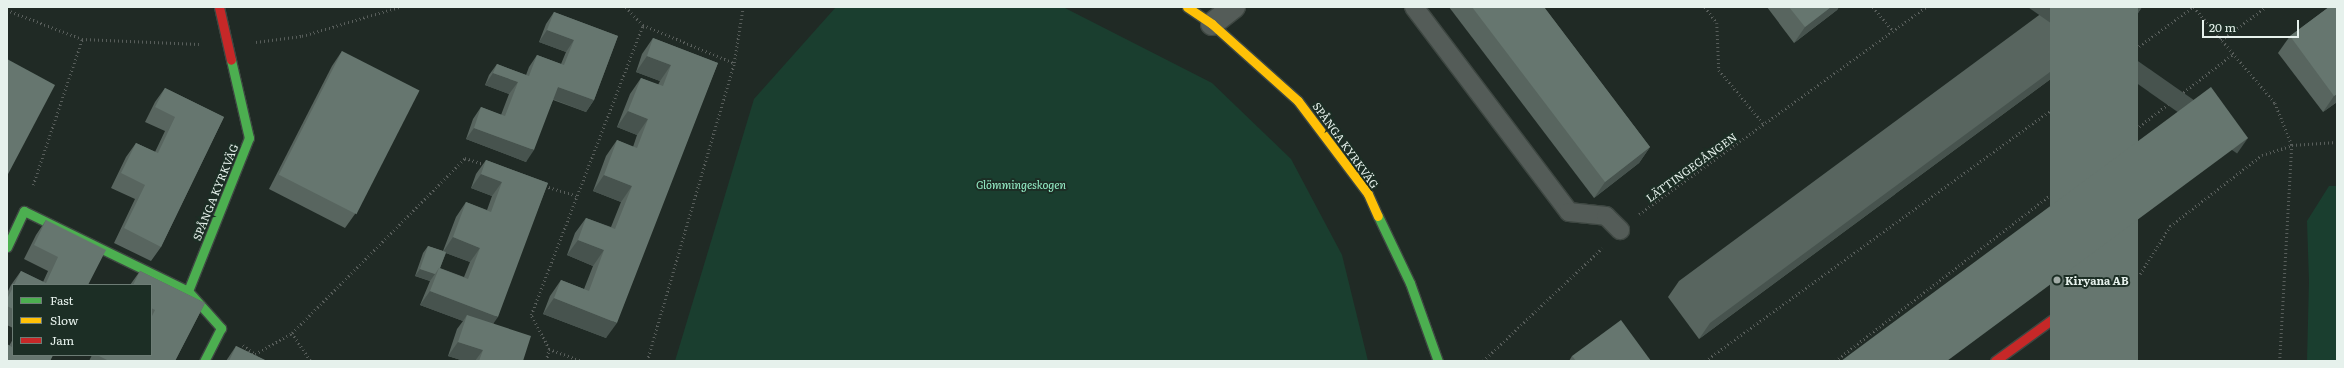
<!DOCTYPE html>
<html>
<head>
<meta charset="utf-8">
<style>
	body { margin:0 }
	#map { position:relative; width:2344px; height:368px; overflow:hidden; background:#202a25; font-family:Literata,serif }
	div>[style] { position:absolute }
	.green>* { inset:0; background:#1a3e2f }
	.path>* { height:2.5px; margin-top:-1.25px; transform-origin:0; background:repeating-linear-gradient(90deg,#585e5b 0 1px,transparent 0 4px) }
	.roads { filter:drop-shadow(1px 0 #3e4742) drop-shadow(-1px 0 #3e4742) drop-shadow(0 1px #3e4742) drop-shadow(0 -1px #3e4742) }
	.lane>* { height:18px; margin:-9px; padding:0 9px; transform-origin:9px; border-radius:9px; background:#545c58 }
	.street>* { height:22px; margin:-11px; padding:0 11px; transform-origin:11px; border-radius:11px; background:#545c58 }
	.fast>* { height:9px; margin:-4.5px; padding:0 4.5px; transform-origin:4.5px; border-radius:4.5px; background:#4caf50 }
	.slow>* { height:9px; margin:-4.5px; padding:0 4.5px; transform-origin:4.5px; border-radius:4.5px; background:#ffc107 }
	.jam>* { height:9px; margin:-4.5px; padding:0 4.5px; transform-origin:4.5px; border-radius:4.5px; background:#c62828 }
	.wall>* { inset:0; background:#58655f }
	.shaded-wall>* { inset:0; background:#47534e; transform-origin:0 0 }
	.building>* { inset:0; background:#66766f; transform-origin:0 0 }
	.dots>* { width:11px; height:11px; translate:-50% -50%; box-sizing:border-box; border:2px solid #1c2e25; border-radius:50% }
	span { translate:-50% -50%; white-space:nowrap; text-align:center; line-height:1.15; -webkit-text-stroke:4px #1c2e25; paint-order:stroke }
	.street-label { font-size:11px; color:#e6f1ec }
	.park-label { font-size:11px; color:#97f0c9; font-style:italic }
	.poi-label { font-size:11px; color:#e6f1ec; font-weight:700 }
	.left { translate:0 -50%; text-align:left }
	.frame { position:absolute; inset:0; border:8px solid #e6f1ec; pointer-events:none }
	.legend { position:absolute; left:12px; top:284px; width:140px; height:72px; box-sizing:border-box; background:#1c2e25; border:1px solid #6d7c75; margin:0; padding:5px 7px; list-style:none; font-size:12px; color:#e6f1ec }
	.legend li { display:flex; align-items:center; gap:8px; height:20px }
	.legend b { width:20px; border:1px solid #6d7c75 }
	.scale { position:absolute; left:2202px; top:20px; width:97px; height:18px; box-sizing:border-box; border:2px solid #e6f1ec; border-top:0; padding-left:5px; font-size:12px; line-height:14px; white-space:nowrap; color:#e6f1ec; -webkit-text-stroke:3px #1c2e25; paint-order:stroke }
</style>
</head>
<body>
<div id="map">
	<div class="green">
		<i style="clip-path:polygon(836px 7px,1063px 7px,1212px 83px,1291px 159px,1342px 255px,1368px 361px,675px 361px,754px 99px)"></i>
		<i style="clip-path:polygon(2329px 186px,2337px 186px,2337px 361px,2307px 361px,2309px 281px,2307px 221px)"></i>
	</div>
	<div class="path">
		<i style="left:626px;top:7px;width:25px;rotate:47deg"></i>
		<i style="left:643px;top:25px;width:99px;rotate:22.7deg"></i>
		<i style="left:1705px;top:7px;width:20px;rotate:53deg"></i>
		<i style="left:1717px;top:23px;width:47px;rotate:87.6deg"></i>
		<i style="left:1719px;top:70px;width:70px;rotate:50.2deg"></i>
		<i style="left:1873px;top:7px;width:31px;rotate:50deg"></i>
		<i style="left:2194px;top:7px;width:126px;rotate:49.8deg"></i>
		<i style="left:2275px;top:103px;width:45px;rotate:68deg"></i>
		<i style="left:2292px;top:145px;width:216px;rotate:93.2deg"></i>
		<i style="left:7px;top:10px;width:80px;rotate:21.1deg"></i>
		<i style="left:82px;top:39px;width:117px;rotate:2.4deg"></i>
		<i style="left:2221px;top:40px;width:56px;rotate:-36.3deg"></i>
		<i style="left:256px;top:42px;width:46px;rotate:-7.4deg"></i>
		<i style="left:302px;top:36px;width:101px;rotate:-16.6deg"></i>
		<i style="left:33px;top:185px;width:154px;rotate:-71.4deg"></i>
		<i style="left:545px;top:186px;width:34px;rotate:17deg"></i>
		<i style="left:1639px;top:214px;width:354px;rotate:-35.8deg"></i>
		<i style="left:2140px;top:274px;width:57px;rotate:-58deg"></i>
		<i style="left:2170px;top:226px;width:116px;rotate:-37.7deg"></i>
		<i style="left:2262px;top:155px;width:32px;rotate:-18deg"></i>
		<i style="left:2292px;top:145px;width:45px;rotate:-3.8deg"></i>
		<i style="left:292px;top:333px;width:34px;rotate:56deg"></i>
		<i style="left:243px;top:345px;width:15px;rotate:37deg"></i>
		<i style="left:255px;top:354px;width:43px;rotate:-29.6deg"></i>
		<i style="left:292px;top:333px;width:246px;rotate:-45.3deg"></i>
		<i style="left:465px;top:158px;width:22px;rotate:18deg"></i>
		<i style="left:549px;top:349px;width:35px;rotate:20deg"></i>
		<i style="left:546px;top:361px;width:12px;rotate:-76deg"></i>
		<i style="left:549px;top:349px;width:38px;rotate:-118deg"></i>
		<i style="left:531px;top:315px;width:311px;rotate:-68.9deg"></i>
		<i style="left:647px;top:361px;width:310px;rotate:-73.7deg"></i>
		<i style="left:734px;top:63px;width:57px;rotate:-80.9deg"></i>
		<i style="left:1483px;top:361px;width:164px;rotate:-43.5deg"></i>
		<i style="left:1705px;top:361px;width:603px;rotate:-35.96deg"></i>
		<i style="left:1835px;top:361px;width:503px;rotate:-37.65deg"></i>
	</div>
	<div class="roads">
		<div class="lane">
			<i style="left:1414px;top:7px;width:257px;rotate:52.9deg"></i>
			<i style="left:1569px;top:212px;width:37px;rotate:6deg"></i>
			<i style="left:1606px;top:216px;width:20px;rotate:45deg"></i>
		</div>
		<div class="street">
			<i style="left:1212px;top:24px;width:28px;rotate:-38deg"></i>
		</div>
		<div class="fast">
			<i style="left:1378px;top:216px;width:74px;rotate:64.5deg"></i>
			<i style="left:1410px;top:283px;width:83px;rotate:70.3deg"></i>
			<i style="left:7px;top:247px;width:40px;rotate:-65deg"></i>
			<i style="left:24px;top:211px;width:182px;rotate:26deg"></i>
			<i style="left:188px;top:291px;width:50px;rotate:48.3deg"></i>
			<i style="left:221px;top:328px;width:37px;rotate:117deg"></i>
			<i style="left:188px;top:291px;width:165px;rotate:-68.3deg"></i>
			<i style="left:249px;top:138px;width:80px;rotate:-103deg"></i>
		</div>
		<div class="slow">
			<i style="left:1187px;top:7px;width:30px;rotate:34deg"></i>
			<i style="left:1212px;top:24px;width:115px;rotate:41.8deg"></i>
			<i style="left:1298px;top:101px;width:116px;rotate:53deg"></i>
			<i style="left:1368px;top:194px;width:24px;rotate:66deg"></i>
		</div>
		<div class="jam">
			<i style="left:219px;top:7px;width:54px;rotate:77.2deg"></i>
			<i style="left:1995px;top:361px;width:78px;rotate:-36.1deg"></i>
			<i style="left:2058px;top:315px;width:70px;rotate:-15.8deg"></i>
		</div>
	</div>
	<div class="wall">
		<i style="clip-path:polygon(1449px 7px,1544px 7px,1650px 147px,1639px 163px,1594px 198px)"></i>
		<i style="clip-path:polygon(1767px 7px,1839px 7px,1837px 10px,1794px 43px)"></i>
		<i style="clip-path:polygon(2050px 7px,2142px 7px,2136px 16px,1699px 339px,1668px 297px,1679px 281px)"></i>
		<i style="clip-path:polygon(2329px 7px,2337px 102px,2323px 112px,2278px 53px,2290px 36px)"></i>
		<i style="clip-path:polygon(554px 12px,618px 36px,594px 100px,586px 112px,553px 100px,526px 162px,466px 139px,473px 119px,481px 107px,501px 115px,509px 94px,485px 85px,489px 75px,497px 64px,526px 75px,529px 67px,537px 55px,561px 64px,566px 52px,539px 42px,546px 24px)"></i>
		<i style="clip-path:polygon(653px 38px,718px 63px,606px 338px,543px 314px,550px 296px,561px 280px,584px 289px,593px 266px,567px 255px,575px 233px,586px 218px,611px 227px,621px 202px,593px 191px,606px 156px,617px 140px,633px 147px,637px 135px,617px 127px,630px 94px,641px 78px,658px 85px,660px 81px,636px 72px,642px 54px)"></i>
		<i style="clip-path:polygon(342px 51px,355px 214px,345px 228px,269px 189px,332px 66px)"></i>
		<i style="clip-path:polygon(165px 88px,224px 117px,161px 247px,151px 261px,114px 243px,135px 199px,111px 188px,126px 157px,136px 143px,155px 152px,165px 131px,145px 122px,155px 102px)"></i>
		<i style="clip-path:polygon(evenodd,486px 160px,548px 183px,493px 323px,523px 361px,464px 361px,448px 356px,457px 329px,463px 321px,420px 305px,430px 281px,415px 276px,423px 253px,428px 246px,443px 251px,456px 217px,466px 202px,487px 210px,492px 196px,471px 188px,476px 174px,486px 160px,446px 253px,470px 262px,464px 277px,440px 268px,446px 253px)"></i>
		<i style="clip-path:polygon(46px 220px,88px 285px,13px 285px,13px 328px,7px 325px,7px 293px,11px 285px,21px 271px,43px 282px,48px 271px,24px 259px,36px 235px)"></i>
		<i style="clip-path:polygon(140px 271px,205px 303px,175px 361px,89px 361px,92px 355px,151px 355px,151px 285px,130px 285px)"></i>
		<i style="clip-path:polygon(13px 339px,13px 355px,53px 355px,50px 361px,7px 361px,7px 344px,9px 346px)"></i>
		<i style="clip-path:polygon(236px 346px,267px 361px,226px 361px)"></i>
		<i style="clip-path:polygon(1572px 356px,1651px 361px,1569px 361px)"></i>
	</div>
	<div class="shaded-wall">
		<i style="clip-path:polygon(1831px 7px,1839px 7px,1837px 10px,1794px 43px,1805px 27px)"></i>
		<i style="clip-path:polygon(2138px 7px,2142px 7px,2136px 16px,1699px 339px,1710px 323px)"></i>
		<i style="clip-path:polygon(547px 30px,574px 40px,566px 52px,539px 42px)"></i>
		<i style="clip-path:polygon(647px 56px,671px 65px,660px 81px,636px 72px)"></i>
		<i style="clip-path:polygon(493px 73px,518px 82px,509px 94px,485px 85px)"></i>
		<i style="clip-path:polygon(558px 87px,594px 100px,586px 112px,550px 98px)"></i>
		<i style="clip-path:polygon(2337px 94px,2337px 102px,2323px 112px,2334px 96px)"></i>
		<i style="clip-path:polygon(628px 111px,648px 119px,637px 135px,617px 127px)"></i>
		<i style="clip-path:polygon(474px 128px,534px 150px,526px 162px,466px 139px)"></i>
		<i style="left:2248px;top:138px;width:19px;height:375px;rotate:125deg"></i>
		<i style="clip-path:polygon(1650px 147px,1639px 163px,1594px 198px,1605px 182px)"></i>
		<i style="clip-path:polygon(481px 174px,502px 182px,492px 196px,471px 188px)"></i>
		<i style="clip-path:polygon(604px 175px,632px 186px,621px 202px,593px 191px)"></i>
		<i style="clip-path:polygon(453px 237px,480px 248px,470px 262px,443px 252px)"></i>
		<i style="clip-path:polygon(578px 240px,604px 250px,593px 266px,567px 255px)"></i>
		<i style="clip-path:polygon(420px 269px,435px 274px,430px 281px,415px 276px)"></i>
		<i style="clip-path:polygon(430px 291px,498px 317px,488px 331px,467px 315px,463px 321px,420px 305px)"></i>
		<i style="clip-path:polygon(554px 298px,617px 323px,606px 338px,543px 314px)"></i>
		<i style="clip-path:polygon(458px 342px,483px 350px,475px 361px,464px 361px,448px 356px)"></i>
	</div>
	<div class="building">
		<i style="clip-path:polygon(1472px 7px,1544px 7px,1650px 147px,1605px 182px)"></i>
		<i style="clip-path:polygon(1789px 7px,1831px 7px,1805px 27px)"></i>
		<i style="left:2050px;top:7px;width:88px;height:461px"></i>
		<i style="clip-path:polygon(2329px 7px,2337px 7px,2337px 94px,2334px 96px,2290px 36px)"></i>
		<i style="clip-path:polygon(554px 12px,618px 36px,594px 100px,558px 87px,534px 150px,474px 128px,481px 107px,505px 116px,518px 82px,493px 73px,497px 64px,529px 76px,537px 55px,564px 65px,574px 40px,547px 30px)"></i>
		<i style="clip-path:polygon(653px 38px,718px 63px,617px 323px,554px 298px,561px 280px,589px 291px,604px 250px,578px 240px,586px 218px,615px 229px,632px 186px,604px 175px,617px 140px,637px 148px,648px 119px,628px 111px,641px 78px,663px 86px,671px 65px,647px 56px)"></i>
		<i style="left:342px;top:51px;width:87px;height:139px;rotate:27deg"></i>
		<i style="clip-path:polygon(7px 59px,55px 85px,7px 176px)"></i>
		<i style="clip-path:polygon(2211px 87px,2248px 138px,1947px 361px,1841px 361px)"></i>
		<i style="clip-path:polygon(165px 88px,224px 117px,161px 247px,124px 228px,145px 185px,121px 173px,136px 143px,158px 153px,175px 117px,155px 107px)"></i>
		<i style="clip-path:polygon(486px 160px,548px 183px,498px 317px,430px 291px,439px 268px,468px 279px,480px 248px,453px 237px,466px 202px,491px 212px,502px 182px,481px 174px)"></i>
		<i style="clip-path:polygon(46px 220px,106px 250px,88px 285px,14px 285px,21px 271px,46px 283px,58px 257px,34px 245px)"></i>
		<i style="clip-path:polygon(428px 246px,446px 252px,440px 268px,439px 268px,435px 274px,420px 269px)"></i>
		<i style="clip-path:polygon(140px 271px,205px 303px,175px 361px,109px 361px,97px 355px,151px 355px,151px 318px,155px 310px,151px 308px,151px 285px,133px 285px)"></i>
		<i style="clip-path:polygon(13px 287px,13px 309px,7px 306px,7px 299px)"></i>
		<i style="clip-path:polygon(467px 315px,531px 336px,523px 361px,479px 361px,483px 350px,458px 342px)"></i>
		<i style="clip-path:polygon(1621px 320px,1651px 361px,1576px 361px,1572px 356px)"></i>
		<i style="clip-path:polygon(7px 344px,12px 347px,13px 344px,13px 355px,53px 355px,50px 361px,7px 361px)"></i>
		<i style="clip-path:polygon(236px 346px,267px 361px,229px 361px)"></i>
	</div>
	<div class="dots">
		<i style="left:2057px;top:280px;background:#a1aba6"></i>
	</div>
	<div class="street-label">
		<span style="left:1346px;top:145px;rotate:54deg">SPÅNGA KYRKVÄG</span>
		<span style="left:1691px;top:167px;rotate:-36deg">LÄTTINGEGÅNGEN</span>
		<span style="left:215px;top:192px;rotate:-68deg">SPÅNGA KYRKVÄG</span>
	</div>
	<div class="park-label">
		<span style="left:1021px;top:184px">Glömmingeskogen</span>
	</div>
	<div class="poi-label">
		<span class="left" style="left:2065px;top:280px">Kiryana AB</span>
	</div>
	<div class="frame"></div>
	<ul class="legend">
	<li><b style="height:5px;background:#4caf50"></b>Fast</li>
	<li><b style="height:5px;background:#ffc107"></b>Slow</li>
	<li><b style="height:5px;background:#c62828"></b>Jam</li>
	</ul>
	<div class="scale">20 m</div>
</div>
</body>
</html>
